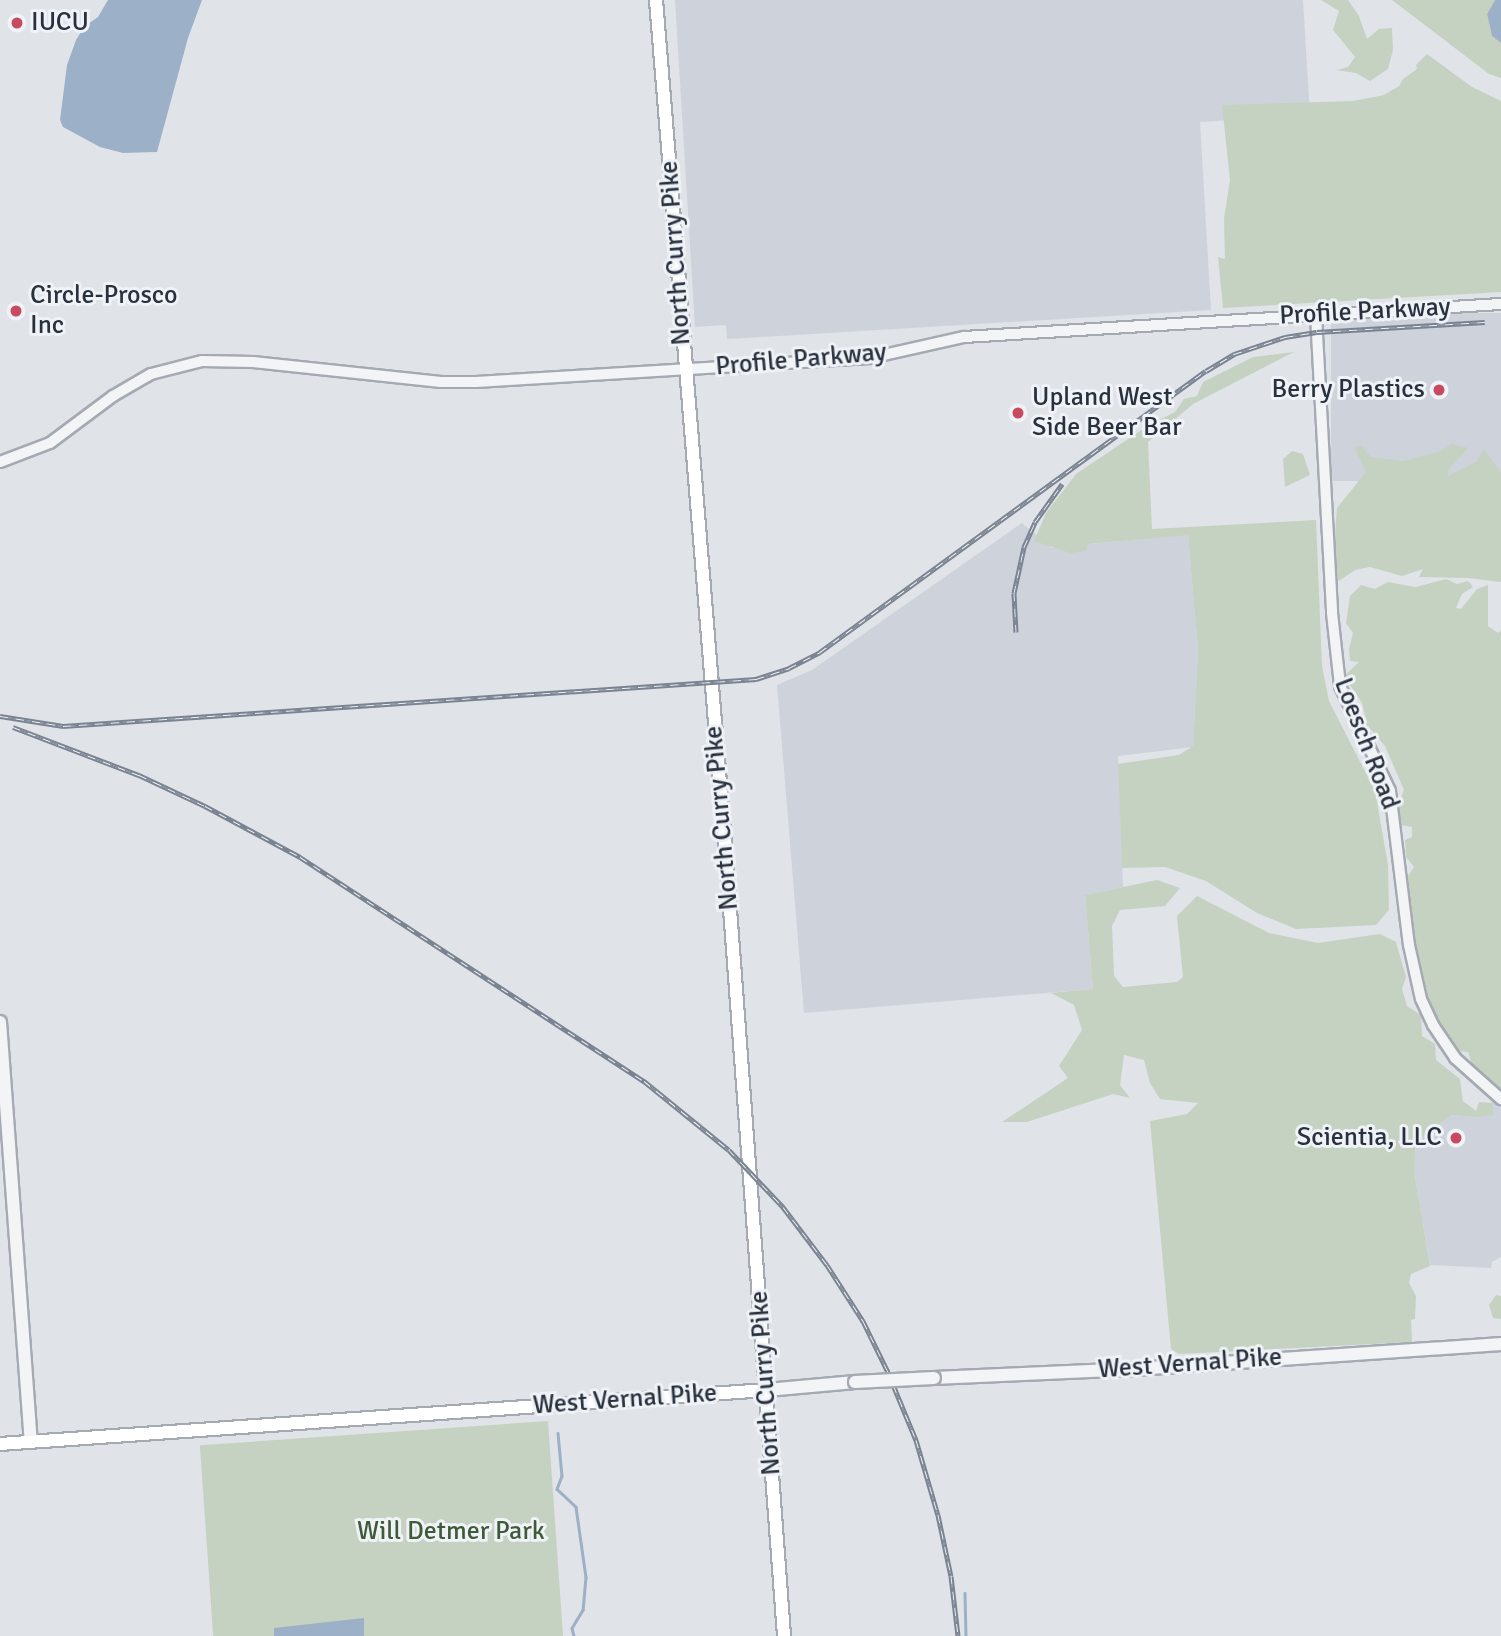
<!DOCTYPE html>
<html>
<head>
<meta charset="utf-8">
<style>
	body { margin:0 }
	#map { position:relative; width:1501px; height:1636px; overflow:hidden; background:#e0e3e8; font-family:Signika,sans-serif }
	div>[style] { position:absolute }
	.built>* { inset:0; background:#ced2da; transform-origin:0 0 }
	.green>* { inset:0; background:#c5d2c1; transform-origin:0 0 }
	.water>* { inset:0; background:#9cb1c7 }
	.stream>* { height:2.5px; margin:-1.25px; padding:0 1.25px; transform-origin:1.25px; border-radius:1.25px; background:#9cb1c7 }
	.roads { filter:drop-shadow(2px 0 #a5aab2) drop-shadow(-2px 0 #a5aab2) drop-shadow(0 2px #a5aab2) drop-shadow(0 -2px #a5aab2) }
	.minor>* { height:10px; margin:-5px; padding:0 5px; transform-origin:5px; border-radius:5px; background:#f2f4f6 }
	.tertiary>* { height:12px; margin:-6px; padding:0 6px; transform-origin:6px; border-radius:6px; background:#f2f4f6 }
	.secondary>* { height:12px; margin:-6px; padding:0 6px; transform-origin:6px; border-radius:6px; background:#fff }
	.rail>* { height:5px; margin-top:-2.5px; transform-origin:0; background:repeating-linear-gradient(90deg,#eff2f6 0 8px,#7a8391 0 16px); box-sizing:border-box; border-block:2px solid #7a8391 }
	.bridges { filter:drop-shadow(2px 0 #a5aab2) drop-shadow(-2px 0 #a5aab2) drop-shadow(0 2px #a5aab2) drop-shadow(0 -2px #a5aab2) }
	.tertiary-bridge>* { height:12px; margin:-6px; padding:0 6px; transform-origin:6px; border-radius:6px; background:#f2f4f6 }
	.dots>* { width:19px; height:19px; translate:-50% -50%; box-sizing:border-box; border:4px solid #eff2f6; border-radius:50% }
	span { translate:-50% -50%; white-space:nowrap; text-align:center; line-height:1.15; -webkit-text-stroke:6px #eff2f6; paint-order:stroke }
	.poi-label { font-size:26px; color:#29313e }
	.left { translate:0 -50%; text-align:left }
	.right { translate:-100% -50%; text-align:right }
	.street-label { font-size:26px; color:#29313e }
	.park-label { font-size:26px; color:#3e5a37 }
</style>
</head>
<body>
<div id="map">
	<div class="built">
		<i style="clip-path:polygon(675px 0,1303px 0,1310px 115px,1200px 122px,1211px 310px,727px 339px,726px 325px,695px 327px)"></i>
		<i style="left:1501px;top:313px;width:168px;height:170px;rotate:90deg"></i>
		<i style="clip-path:polygon(1022px 523px,1052px 548px,1188px 534px,1198px 650px,1193px 747px,1118px 756px,1123px 887px,1085px 895px,1093px 989px,804px 1013px,777px 685px,812px 670px)"></i>
		<i style="clip-path:polygon(1490px 1087px,1501px 1088px,1501px 1257px,1492px 1262px,1491px 1268px,1430px 1265px,1414px 1171px,1416px 1141px,1452px 1115px,1476px 1117px,1492px 1103px)"></i>
	</div>
	<div class="green">
		<i style="clip-path:polygon(1321px 0,1348px 0,1359px 16px,1367px 39px,1379px 29px,1392px 28px,1393px 50px,1388px 69px,1370px 81px,1356px 73px,1337px 70px,1348px 67px,1355px 57px,1333px 30px,1339px 11px)"></i>
		<i style="clip-path:polygon(1392px 0,1495px 0,1487px 14px,1492px 36px,1501px 43px,1501px 78px,1489px 74px)"></i>
		<i style="clip-path:polygon(1427px 54px,1472px 87px,1501px 101px,1501px 292px,1223px 308px,1218px 257px,1225px 259px,1224px 218px,1230px 180px,1222px 105px,1353px 101px,1384px 95px,1399px 86px,1403px 79px,1417px 69px,1416px 65px)"></i>
		<i style="clip-path:polygon(1294px 352px,1193px 404px,1148px 442px,1152px 529px,1316px 520px,1322px 666px,1329px 701px,1375px 791px,1388px 865px,1389px 910px,1376px 925px,1296px 929px,1257px 913px,1206px 881px,1165px 867px,1122px 868px,1118px 764px,1179px 755px,1193px 746px,1198px 650px,1188px 535px,1088px 544px,1086px 551px,1070px 553px,1034px 541px,1046px 513px,1076px 474px,1149px 425px,1175px 412px,1184px 399px,1197px 396px,1203px 382px,1253px 357px)"></i>
		<i style="clip-path:polygon(1452px 444px,1468px 448px,1448px 470px,1448px 476px,1476px 462px,1484px 449px,1501px 473px,1501px 582px,1468px 578px,1419px 577px,1423px 569px,1402px 576px,1370px 567px,1355px 570px,1339px 581px,1333px 564px,1337px 508px,1366px 472px,1354px 447px,1362px 446px,1371px 457px,1403px 461px,1438px 452px)"></i>
		<i style="clip-path:polygon(1292px 451px,1303px 454px,1310px 475px,1285px 487px,1283px 459px)"></i>
		<i style="clip-path:polygon(1446px 579px,1457px 584px,1468px 581px,1473px 587px,1462px 594px,1456px 608px,1461px 609px,1477px 589px,1488px 585px,1488px 626px,1498px 633px,1501px 630px,1501px 1088px,1490px 1087px,1475px 1074px,1468px 1052px,1457px 1051px,1444px 1037px,1424px 996px,1400px 888px,1414px 867px,1406px 857px,1405px 840px,1412px 837px,1412px 827px,1401px 825px,1397px 808px,1404px 790px,1385px 746px,1367px 725px,1362px 703px,1344px 676px,1359px 662px,1350px 661px,1349px 650px,1353px 633px,1346px 623px,1350px 596px,1361px 585px,1375px 589px,1388px 582px,1416px 587px)"></i>
		<i style="clip-path:polygon(1157px 880px,1180px 888px,1165px 906px,1120px 910px,1112px 926px,1114px 976px,1123px 987px,1177px 982px,1183px 977px,1177px 916px,1197px 896px,1269px 933px,1318px 943px,1380px 934px,1396px 942px,1406px 977px,1402px 989px,1407px 1006px,1421px 1015px,1422px 1036px,1435px 1044px,1436px 1060px,1460px 1079px,1463px 1101px,1476px 1111px,1479px 1102px,1492px 1103px,1493px 1115px,1476px 1117px,1452px 1115px,1416px 1141px,1414px 1171px,1430px 1266px,1411px 1274px,1409px 1283px,1416px 1296px,1415px 1319px,1411px 1320px,1412px 1342px,1179px 1354px,1171px 1349px,1150px 1121px,1187px 1114px,1198px 1103px,1160px 1099px,1150px 1083px,1144px 1060px,1124px 1055px,1120px 1085px,1130px 1098px,1113px 1094px,1027px 1122px,1002px 1122px,1068px 1078px,1059px 1066px,1082px 1030px,1074px 1005px,1051px 993px,1093px 989px,1085px 895px)"></i>
		<i style="clip-path:polygon(1496px 1295px,1501px 1296px,1501px 1319px,1493px 1318px,1489px 1305px)"></i>
		<i style="left:548px;top:1421px;width:216px;height:349px;rotate:86deg"></i>
	</div>
	<div class="water">
		<i style="clip-path:polygon(108px 0,202px 0,188px 38px,157px 152px,123px 153px,100px 147px,63px 127px,60px 120px,67px 65px,76px 40px,85px 26px,98px 17px)"></i>
		<i style="clip-path:polygon(1495px 0,1501px 0,1501px 43px,1492px 36px,1487px 14px)"></i>
		<i style="clip-path:polygon(364px 1618px,364px 1636px,274px 1636px,274px 1628px)"></i>
	</div>
	<div class="stream">
		<i style="left:558px;top:1433px;width:43px;rotate:84.7deg"></i>
		<i style="left:562px;top:1476px;width:14px;rotate:111deg"></i>
		<i style="left:557px;top:1489px;width:26px;rotate:43deg"></i>
		<i style="left:576px;top:1507px;width:71px;rotate:81.9deg"></i>
		<i style="left:586px;top:1577px;width:33px;rotate:95deg"></i>
		<i style="left:583px;top:1610px;width:21px;rotate:121deg"></i>
		<i style="left:572px;top:1628px;width:8px;rotate:76deg"></i>
		<i style="left:965px;top:1593px;width:43px;rotate:88.7deg"></i>
	</div>
	<div class="roads">
		<div class="minor">
			<i style="left:1316px;top:315px;width:298px;rotate:86.9deg"></i>
			<i style="left:1332px;top:613px;width:73px;rotate:83.7deg"></i>
			<i style="left:1340px;top:686px;width:116px;rotate:64.5deg"></i>
			<i style="left:1390px;top:791px;width:155px;rotate:83deg"></i>
			<i style="left:1409px;top:945px;width:55px;rotate:77.5deg"></i>
			<i style="left:1421px;top:999px;width:29px;rotate:65deg"></i>
			<i style="left:1433px;top:1025px;width:40px;rotate:56deg"></i>
			<i style="left:1455px;top:1058px;width:62px;rotate:41.7deg"></i>
			<i style="left:0;top:462px;width:53px;rotate:-20.8deg"></i>
			<i style="left:50px;top:443px;width:79px;rotate:-36.7deg"></i>
			<i style="left:113px;top:396px;width:44px;rotate:-30.1deg"></i>
			<i style="left:151px;top:374px;width:53px;rotate:-14.3deg"></i>
			<i style="left:202px;top:361px;width:51px;rotate:1.1deg"></i>
			<i style="left:253px;top:362px;width:189px;rotate:6.1deg"></i>
			<i style="left:441px;top:382px;width:35px"></i>
			<i style="left:476px;top:382px;width:395px;rotate:-3.5deg"></i>
			<i style="left:870px;top:358px;width:96px;rotate:-12.6deg"></i>
			<i style="left:964px;top:337px;width:538px;rotate:-3.52deg"></i>
		</div>
		<div class="tertiary">
			<i style="left:0;top:1022px;width:421px;rotate:85.8deg"></i>
			<i style="left:934px;top:1378px;width:201px;rotate:-2.6deg"></i>
			<i style="left:1135px;top:1369px;width:367px;rotate:-3.9deg"></i>
			<i style="left:767px;top:1390px;width:88px;rotate:-5.2deg"></i>
		</div>
		<div class="secondary">
			<i style="left:656px;top:0;width:885px;rotate:85.33deg"></i>
			<i style="left:728px;top:882px;width:756px;rotate:85.75deg"></i>
			<i style="left:0;top:1444px;width:769px;rotate:-4.03deg"></i>
		</div>
	</div>
	<div class="rail">
		<i style="left:1016px;top:632px;width:39px;rotate:-93deg"></i>
		<i style="left:1014px;top:593px;width:47px;rotate:-77.7deg"></i>
		<i style="left:1024px;top:547px;width:27px;rotate:-66deg"></i>
		<i style="left:1035px;top:522px;width:47px;rotate:-54.6deg"></i>
		<i style="left:0;top:716px;width:64px;rotate:9deg"></i>
		<i style="left:63px;top:726px;width:695px;rotate:-3.88deg"></i>
		<i style="left:756px;top:679px;width:35px;rotate:-18deg"></i>
		<i style="left:789px;top:668px;width:35px;rotate:-27deg"></i>
		<i style="left:820px;top:652px;width:477px;rotate:-36.1deg"></i>
		<i style="left:1206px;top:371px;width:33px;rotate:-31deg"></i>
		<i style="left:1234px;top:354px;width:54px;rotate:-18.4deg"></i>
		<i style="left:1285px;top:337px;width:32px;rotate:-9deg"></i>
		<i style="left:1317px;top:332px;width:168px;rotate:-3.4deg"></i>
		<i style="left:13px;top:727px;width:135px;rotate:20.9deg"></i>
		<i style="left:139px;top:775px;width:73px;rotate:25.2deg"></i>
		<i style="left:205px;top:806px;width:108px;rotate:28.2deg"></i>
		<i style="left:300px;top:857px;width:411px;rotate:33.1deg"></i>
		<i style="left:644px;top:1081px;width:109px;rotate:39.1deg"></i>
		<i style="left:729px;top:1150px;width:79px;rotate:46.5deg"></i>
		<i style="left:783px;top:1207px;width:73px;rotate:52.8deg"></i>
		<i style="left:827px;top:1265px;width:67px;rotate:57.3deg"></i>
		<i style="left:863px;top:1321px;width:55px;rotate:63.9deg"></i>
		<i style="left:887px;top:1370px;width:76px;rotate:67.5deg"></i>
		<i style="left:916px;top:1440px;width:78px;rotate:73.7deg"></i>
		<i style="left:938px;top:1515px;width:62px;rotate:78deg"></i>
		<i style="left:951px;top:1576px;width:60px;rotate:83.3deg"></i>
	</div>
	<div class="bridges">
		<div class="tertiary-bridge">
			<i style="left:855px;top:1382px;width:79px;rotate:-2.9deg"></i>
		</div>
	</div>
	<div class="dots">
		<i style="left:17px;top:23px;background:#c84a5e"></i>
		<i style="left:16px;top:311px;background:#c84a5e"></i>
		<i style="left:1439px;top:390px;background:#c84a5e"></i>
		<i style="left:1018px;top:413px;background:#c84a5e"></i>
		<i style="left:1456px;top:1138px;background:#c84a5e"></i>
	</div>
	<div class="poi-label">
		<span class="left" style="left:31px;top:23px">IUCU</span>
		<span class="left" style="left:30px;top:311px">Circle-Prosco<br>Inc</span>
		<span class="right" style="left:1425px;top:390px">Berry Plastics</span>
		<span class="left" style="left:1032px;top:413px">Upland West<br>Side Beer Bar</span>
		<span class="right" style="left:1442px;top:1138px">Scientia, LLC</span>
	</div>
	<div class="street-label">
		<span style="left:676px;top:253px;rotate:-94deg">North Curry Pike</span>
		<span style="left:1365px;top:312px;rotate:-3deg">Profile Parkway</span>
		<span style="left:801px;top:360px;rotate:-5deg">Profile Parkway</span>
		<span style="left:1366px;top:744px;rotate:69deg">Loesch Road</span>
		<span style="left:722px;top:818px;rotate:-95deg">North Curry Pike</span>
		<span style="left:1190px;top:1364px;rotate:-4deg">West Vernal Pike</span>
		<span style="left:766px;top:1383px;rotate:-94deg">North Curry Pike</span>
		<span style="left:625px;top:1400px;rotate:-4deg">West Vernal Pike</span>
	</div>
	<div class="park-label">
		<span style="left:451px;top:1532px">Will Detmer Park</span>
	</div>
</div>
</body>
</html>
